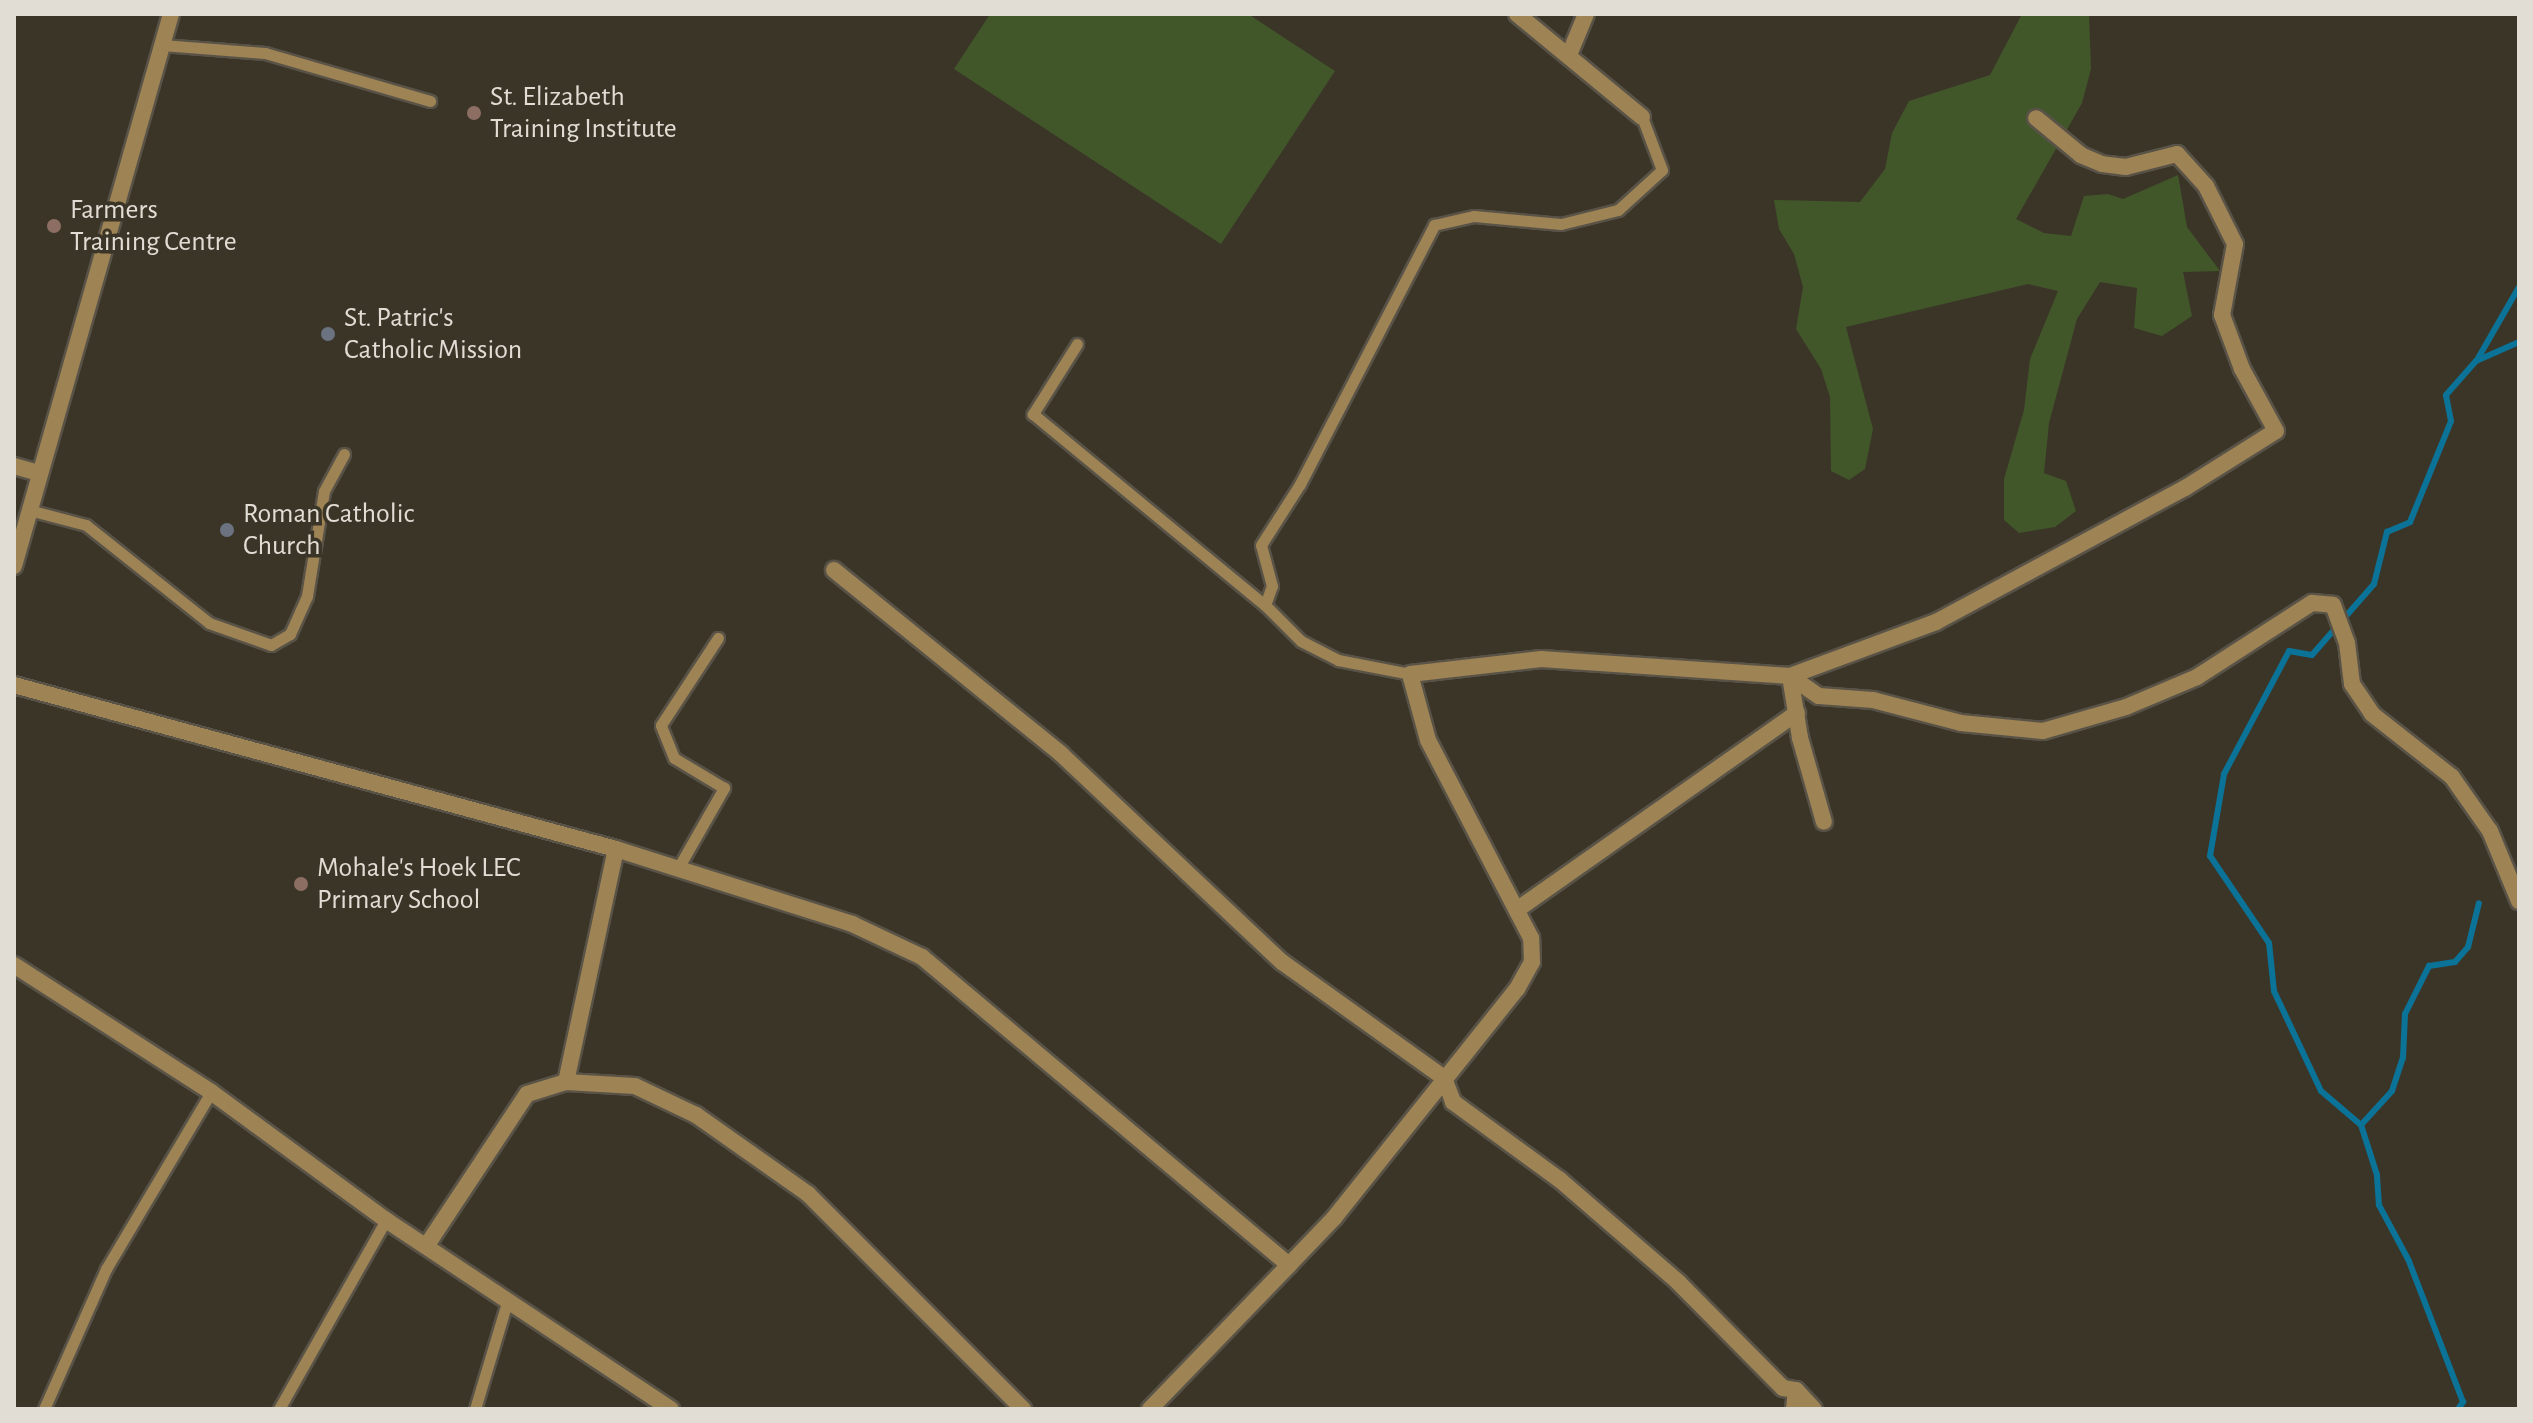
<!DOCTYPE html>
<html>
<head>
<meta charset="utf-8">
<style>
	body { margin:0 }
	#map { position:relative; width:2533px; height:1423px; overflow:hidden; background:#3b3528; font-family:"Alegreya Sans",sans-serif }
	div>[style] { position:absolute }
	.green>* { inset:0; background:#41572a }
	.stream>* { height:6px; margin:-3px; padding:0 3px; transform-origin:3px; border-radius:3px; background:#0b7397 }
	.roads { filter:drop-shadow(2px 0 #595347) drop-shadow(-2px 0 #595347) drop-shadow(0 2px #595347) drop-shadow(0 -2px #595347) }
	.lane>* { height:11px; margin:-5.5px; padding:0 5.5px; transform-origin:5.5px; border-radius:5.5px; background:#9e8354 }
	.street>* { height:16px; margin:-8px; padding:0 8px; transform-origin:8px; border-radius:8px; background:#9e8354 }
	.dots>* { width:22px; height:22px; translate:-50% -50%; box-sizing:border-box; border:4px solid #3b3528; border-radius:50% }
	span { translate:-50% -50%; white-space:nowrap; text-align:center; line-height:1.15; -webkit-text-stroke:7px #3b3528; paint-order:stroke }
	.poi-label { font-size:28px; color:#e1ddd5 }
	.left { translate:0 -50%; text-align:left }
	.frame { position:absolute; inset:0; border:16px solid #e1ddd5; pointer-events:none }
</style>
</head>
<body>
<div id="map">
	<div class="green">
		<i style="clip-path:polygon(990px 14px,1248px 14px,1335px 71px,1221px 244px,954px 69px)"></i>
		<i style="clip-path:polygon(2022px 14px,2089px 14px,2091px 69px,2082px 103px,2016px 219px,2044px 233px,2071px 236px,2084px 196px,2108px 194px,2123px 199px,2178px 175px,2187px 227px,2220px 271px,2183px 272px,2192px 316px,2162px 336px,2134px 328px,2137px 288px,2100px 282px,2077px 319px,2049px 423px,2044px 473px,2066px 481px,2076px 511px,2055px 527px,2019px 533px,2004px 520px,2004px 479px,2024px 410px,2030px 359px,2058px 291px,2028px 284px,1846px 327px,1873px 429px,1865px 469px,1849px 480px,1831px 471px,1830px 397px,1821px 369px,1796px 329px,1803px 287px,1794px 254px,1779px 229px,1774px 200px,1860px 202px,1885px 169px,1892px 133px,1909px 101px,1990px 75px)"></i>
	</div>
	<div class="stream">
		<i style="left:2477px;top:360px;width:84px;rotate:-60.1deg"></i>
		<i style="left:2361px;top:1125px;width:46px;rotate:-47.6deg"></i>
		<i style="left:2392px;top:1091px;width:35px;rotate:-72deg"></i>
		<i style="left:2403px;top:1058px;width:44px;rotate:-87.4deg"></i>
		<i style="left:2405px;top:1014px;width:54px;rotate:-63.4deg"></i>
		<i style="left:2429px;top:966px;width:26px;rotate:-9deg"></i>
		<i style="left:2455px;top:962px;width:20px;rotate:-49deg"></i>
		<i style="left:2468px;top:947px;width:45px;rotate:-76deg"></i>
		<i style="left:2458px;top:1409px;width:9px;rotate:-54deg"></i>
		<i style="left:2463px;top:1402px;width:151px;rotate:-111deg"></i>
		<i style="left:2409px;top:1261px;width:64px;rotate:-118.2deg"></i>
		<i style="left:2379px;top:1205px;width:30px;rotate:-94deg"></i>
		<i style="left:2377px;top:1175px;width:52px;rotate:-107.7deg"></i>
		<i style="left:2361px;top:1125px;width:52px;rotate:-139.6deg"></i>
		<i style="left:2321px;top:1091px;width:110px;rotate:-115.2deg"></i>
		<i style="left:2274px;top:991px;width:48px;rotate:-95.9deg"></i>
		<i style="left:2269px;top:943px;width:105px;rotate:-124.1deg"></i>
		<i style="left:2210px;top:856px;width:83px;rotate:-80.3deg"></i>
		<i style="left:2224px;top:774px;width:139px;rotate:-62.1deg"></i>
		<i style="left:2289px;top:651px;width:23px;rotate:10deg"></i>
		<i style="left:2312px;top:655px;width:94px;rotate:-48.9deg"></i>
		<i style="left:2374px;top:584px;width:54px;rotate:-76deg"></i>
		<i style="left:2387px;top:532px;width:25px;rotate:-23deg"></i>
		<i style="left:2410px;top:522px;width:109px;rotate:-67.9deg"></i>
		<i style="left:2451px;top:421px;width:26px;rotate:-101deg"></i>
		<i style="left:2446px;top:395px;width:45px;rotate:-48.6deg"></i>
		<i style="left:2476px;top:361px;width:47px;rotate:-23.8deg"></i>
	</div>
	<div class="roads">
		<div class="lane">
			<i style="left:162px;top:45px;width:103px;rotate:4.4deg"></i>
			<i style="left:265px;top:53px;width:172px;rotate:16.2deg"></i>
			<i style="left:1077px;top:344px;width:83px;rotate:122.2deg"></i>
			<i style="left:1033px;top:414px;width:301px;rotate:39.5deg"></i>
			<i style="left:1265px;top:605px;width:51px;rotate:45deg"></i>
			<i style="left:1301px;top:641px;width:42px;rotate:27.2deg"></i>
			<i style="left:1338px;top:660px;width:73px;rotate:11deg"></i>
			<i style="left:29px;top:510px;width:59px;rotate:14.7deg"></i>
			<i style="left:86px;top:525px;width:157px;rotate:38.5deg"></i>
			<i style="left:209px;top:623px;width:66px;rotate:19.5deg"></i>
			<i style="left:271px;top:645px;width:22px;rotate:-30deg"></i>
			<i style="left:290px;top:634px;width:42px;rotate:-65.9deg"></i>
			<i style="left:307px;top:596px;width:106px;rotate:-80.8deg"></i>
			<i style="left:324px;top:491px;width:42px;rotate:-61.6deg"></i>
			<i style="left:1265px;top:605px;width:20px;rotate:-70deg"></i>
			<i style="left:1272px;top:586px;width:42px;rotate:-105deg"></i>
			<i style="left:1261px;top:545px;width:72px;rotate:-57.4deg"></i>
			<i style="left:1300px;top:484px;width:292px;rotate:-62.6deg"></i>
			<i style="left:1434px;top:225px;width:41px;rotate:-12.7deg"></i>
			<i style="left:1474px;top:216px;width:87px;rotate:5.3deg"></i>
			<i style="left:1561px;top:224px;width:59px;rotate:-13.8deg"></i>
			<i style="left:1618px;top:210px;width:59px;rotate:-42.3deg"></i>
			<i style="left:1662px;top:170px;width:57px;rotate:-110.7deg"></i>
			<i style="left:677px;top:870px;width:95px;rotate:-60.2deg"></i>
			<i style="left:724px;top:788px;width:58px;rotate:-149deg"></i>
			<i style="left:674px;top:758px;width:35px;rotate:-112deg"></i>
			<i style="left:661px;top:725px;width:104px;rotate:-56.8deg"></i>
			<i style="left:44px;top:1409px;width:153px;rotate:-66.1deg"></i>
			<i style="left:106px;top:1269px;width:206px;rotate:-59.3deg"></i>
			<i style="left:279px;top:1409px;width:217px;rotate:-60.5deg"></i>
			<i style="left:475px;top:1409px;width:112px;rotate:-73.3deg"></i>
		</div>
		<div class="street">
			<i style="left:1517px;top:14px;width:162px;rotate:39.5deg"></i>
			<i style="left:1569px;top:55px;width:44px;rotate:-67.5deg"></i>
			<i style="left:14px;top:466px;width:26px;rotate:16deg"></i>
			<i style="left:14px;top:566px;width:574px;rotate:-74.12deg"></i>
			<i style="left:834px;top:570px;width:292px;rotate:39deg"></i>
			<i style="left:1061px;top:754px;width:303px;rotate:43.3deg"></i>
			<i style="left:1282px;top:962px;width:199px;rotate:35.6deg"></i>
			<i style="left:1444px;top:1078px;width:26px;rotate:69deg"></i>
			<i style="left:1453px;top:1102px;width:132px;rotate:36.1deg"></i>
			<i style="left:1560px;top:1180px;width:156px;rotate:40.8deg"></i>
			<i style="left:1678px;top:1282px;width:149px;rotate:45.3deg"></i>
			<i style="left:1783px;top:1388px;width:13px;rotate:9deg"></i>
			<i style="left:1796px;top:1390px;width:19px;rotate:96deg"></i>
			<i style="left:1790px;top:676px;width:35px;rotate:35deg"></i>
			<i style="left:1819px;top:696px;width:54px;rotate:4.2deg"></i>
			<i style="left:1873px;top:700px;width:91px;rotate:14.6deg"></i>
			<i style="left:1961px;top:723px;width:82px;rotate:5.6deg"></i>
			<i style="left:2043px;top:731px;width:86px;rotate:-16.1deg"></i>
			<i style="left:2126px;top:707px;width:77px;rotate:-22.9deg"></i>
			<i style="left:2197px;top:677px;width:137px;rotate:-32.8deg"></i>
			<i style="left:2312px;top:603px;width:21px;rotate:5deg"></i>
			<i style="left:2333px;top:605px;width:40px;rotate:69.8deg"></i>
			<i style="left:2347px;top:643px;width:41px;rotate:83deg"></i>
			<i style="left:2352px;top:684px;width:36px;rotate:56deg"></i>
			<i style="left:2372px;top:714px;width:102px;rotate:38.2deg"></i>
			<i style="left:2452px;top:777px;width:66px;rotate:54.9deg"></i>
			<i style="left:2490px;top:831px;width:76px;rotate:67.5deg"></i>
			<i style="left:1790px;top:676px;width:63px;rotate:80.8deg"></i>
			<i style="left:1800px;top:738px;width:87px;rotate:74.1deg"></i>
			<i style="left:14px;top:685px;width:624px;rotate:15.24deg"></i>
			<i style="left:616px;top:849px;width:248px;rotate:17.6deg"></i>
			<i style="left:852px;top:924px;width:77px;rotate:25.2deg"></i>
			<i style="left:922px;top:957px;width:479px;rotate:40deg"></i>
			<i style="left:1289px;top:1265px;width:65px;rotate:-46.2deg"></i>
			<i style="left:1334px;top:1218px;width:293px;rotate:-51.4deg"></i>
			<i style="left:1517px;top:989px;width:31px;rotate:-61deg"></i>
			<i style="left:1532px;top:962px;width:24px;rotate:-92deg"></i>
			<i style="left:1531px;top:938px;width:223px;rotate:-117.5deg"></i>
			<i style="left:1428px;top:740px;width:68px;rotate:-105.3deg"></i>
			<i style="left:1410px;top:674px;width:132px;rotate:-6.5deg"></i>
			<i style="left:1541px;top:659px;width:250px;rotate:3.9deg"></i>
			<i style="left:1790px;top:676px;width:156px;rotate:-20.3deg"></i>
			<i style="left:1936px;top:622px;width:283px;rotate:-28.3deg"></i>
			<i style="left:2185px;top:488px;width:107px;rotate:-32.1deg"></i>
			<i style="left:2276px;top:431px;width:71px;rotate:-118.7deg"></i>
			<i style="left:2242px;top:369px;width:58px;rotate:-110.3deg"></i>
			<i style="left:2222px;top:315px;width:72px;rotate:-79.6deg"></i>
			<i style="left:2235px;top:244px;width:65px;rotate:-116.6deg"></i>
			<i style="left:2206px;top:186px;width:43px;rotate:-132.2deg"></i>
			<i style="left:2177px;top:154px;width:53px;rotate:165.7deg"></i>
			<i style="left:2126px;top:167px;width:24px;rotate:-173deg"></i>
			<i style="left:2102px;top:164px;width:23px;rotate:-157deg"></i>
			<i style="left:2081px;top:155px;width:58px;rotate:-140.6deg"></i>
			<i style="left:1518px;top:909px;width:341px;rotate:-35.1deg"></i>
			<i style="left:14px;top:965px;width:234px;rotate:32.8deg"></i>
			<i style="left:211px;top:1092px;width:217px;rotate:36.2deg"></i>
			<i style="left:386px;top:1220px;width:342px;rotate:33.6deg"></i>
			<i style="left:566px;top:1082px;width:238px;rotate:-77.9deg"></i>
			<i style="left:427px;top:1245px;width:181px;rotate:-56.5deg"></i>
			<i style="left:527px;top:1094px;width:41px;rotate:-17.1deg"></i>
			<i style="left:566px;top:1082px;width:69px;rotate:3.3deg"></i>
			<i style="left:635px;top:1086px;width:68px;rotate:25.4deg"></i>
			<i style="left:696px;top:1115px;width:137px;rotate:35.2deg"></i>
			<i style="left:808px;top:1194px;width:304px;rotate:45deg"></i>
			<i style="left:1796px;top:1390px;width:26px;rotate:47deg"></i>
			<i style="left:1150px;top:1409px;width:200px;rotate:-46deg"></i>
		</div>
	</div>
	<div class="dots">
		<i style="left:474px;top:113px;background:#8d6e63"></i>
		<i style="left:54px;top:226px;background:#8d6e63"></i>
		<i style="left:328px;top:334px;background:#6b7280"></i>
		<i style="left:227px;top:530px;background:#6b7280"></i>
		<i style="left:301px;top:884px;background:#8d6e63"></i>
	</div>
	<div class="poi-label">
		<span class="left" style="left:490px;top:113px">St. Elizabeth<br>Training Institute</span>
		<span class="left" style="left:70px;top:226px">Farmers<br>Training Centre</span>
		<span class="left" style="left:344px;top:334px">St. Patric's<br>Catholic Mission</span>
		<span class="left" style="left:243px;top:530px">Roman Catholic<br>Church</span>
		<span class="left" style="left:317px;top:884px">Mohale's Hoek LEC<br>Primary School</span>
	</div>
	<div class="frame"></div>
</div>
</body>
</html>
